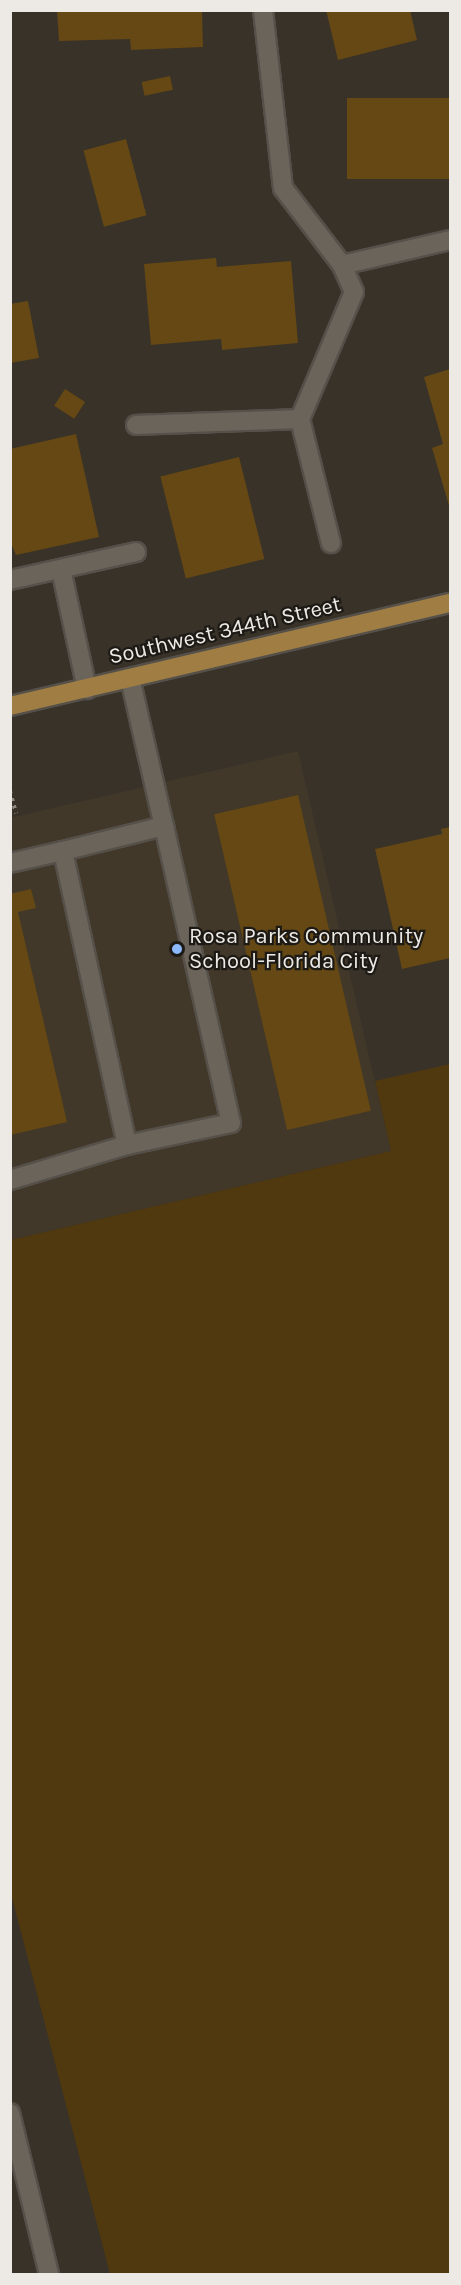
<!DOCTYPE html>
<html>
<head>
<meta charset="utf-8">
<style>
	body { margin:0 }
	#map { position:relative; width:461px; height:2285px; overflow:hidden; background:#383229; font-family:Karla,sans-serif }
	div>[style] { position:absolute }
	.built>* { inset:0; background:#413829 }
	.green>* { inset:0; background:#50380f }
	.building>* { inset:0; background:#654814; transform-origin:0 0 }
	.path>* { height:4px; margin-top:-2px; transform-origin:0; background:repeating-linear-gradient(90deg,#8e8982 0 3px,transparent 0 7.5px) }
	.roads { filter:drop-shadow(2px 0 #555049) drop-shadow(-2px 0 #555049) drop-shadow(0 2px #555049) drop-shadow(0 -2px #555049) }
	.minor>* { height:18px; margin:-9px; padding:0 9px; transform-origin:9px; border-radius:9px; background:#6b645b }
	.major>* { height:18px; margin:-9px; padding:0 9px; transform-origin:9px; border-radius:9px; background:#a07e43 }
	.dots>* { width:16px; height:16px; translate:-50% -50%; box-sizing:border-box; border:3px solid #1d1a16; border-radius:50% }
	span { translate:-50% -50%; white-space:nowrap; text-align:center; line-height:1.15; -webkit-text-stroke:4.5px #1d1a16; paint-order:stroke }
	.street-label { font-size:22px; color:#ede9e4 }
	.poi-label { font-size:22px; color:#ede9e4 }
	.left { translate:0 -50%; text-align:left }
	.frame { position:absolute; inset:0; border:12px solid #ede9e4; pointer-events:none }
</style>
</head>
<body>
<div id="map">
	<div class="built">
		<i style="clip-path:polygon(298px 751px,391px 1151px,11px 1240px,10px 818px)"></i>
	</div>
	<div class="green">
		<i style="clip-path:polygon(450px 1064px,450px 2274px,110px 2274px,11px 1894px,11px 1240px,391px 1151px,375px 1081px)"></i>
	</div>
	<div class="building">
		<i style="clip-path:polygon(57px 10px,202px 10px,203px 47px,131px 50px,130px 39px,59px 41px)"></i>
		<i style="clip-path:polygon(326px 10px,410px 10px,417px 40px,338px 60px)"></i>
		<i style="left:170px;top:76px;width:14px;height:29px;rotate:78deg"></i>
		<i style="left:347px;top:98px;width:103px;height:81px"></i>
		<i style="left:126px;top:139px;width:79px;height:44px;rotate:75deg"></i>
		<i style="clip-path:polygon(216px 258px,217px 267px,291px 261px,298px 343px,222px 350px,221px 339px,151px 345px,144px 264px)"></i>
		<i style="clip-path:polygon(28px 301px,39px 358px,10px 363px,10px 304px)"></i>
		<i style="clip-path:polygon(450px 369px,450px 509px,432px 448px,443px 444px,424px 377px)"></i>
		<i style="left:65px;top:389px;width:24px;height:20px;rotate:33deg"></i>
		<i style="clip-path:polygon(76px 434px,99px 537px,16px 555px,10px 541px,10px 449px)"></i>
		<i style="left:239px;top:457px;width:105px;height:81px;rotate:76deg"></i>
		<i style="left:298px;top:795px;width:324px;height:86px;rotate:77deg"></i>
		<i style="clip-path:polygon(450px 827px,450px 958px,402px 969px,375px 849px,442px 834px,441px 829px)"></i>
		<i style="clip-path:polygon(31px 889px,36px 908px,18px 912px,67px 1122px,10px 1135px,10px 894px)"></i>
	</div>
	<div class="path">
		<i style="left:10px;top:791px;width:23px;rotate:75deg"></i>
	</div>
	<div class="roads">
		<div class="minor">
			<i style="left:263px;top:10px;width:179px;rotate:83.6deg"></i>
			<i style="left:283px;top:188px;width:97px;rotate:52.5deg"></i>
			<i style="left:342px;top:265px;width:111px;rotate:-13deg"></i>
			<i style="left:300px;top:419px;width:128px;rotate:76deg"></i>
			<i style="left:136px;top:425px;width:164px;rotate:-2.1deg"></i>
			<i style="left:300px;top:419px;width:138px;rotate:-67deg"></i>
			<i style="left:354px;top:292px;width:30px;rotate:-114deg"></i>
			<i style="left:61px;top:569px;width:123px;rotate:77.8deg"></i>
			<i style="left:10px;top:580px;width:129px;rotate:-12.5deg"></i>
			<i style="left:130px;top:678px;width:152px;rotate:77.1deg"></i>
			<i style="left:164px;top:826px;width:304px;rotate:77.3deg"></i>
			<i style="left:231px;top:1123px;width:106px;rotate:168.1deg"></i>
			<i style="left:127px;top:1145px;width:301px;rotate:-102.3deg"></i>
			<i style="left:63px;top:851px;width:104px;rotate:-13.9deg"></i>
			<i style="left:10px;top:863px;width:54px;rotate:-12.8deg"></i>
			<i style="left:10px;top:1180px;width:122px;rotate:-16.7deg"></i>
			<i style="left:10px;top:2113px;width:166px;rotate:76.4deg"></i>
		</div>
		<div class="major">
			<i style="left:10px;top:706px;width:452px;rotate:-13.2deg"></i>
		</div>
	</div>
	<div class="dots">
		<i style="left:177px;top:949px;background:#8cb9fc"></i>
	</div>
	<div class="street-label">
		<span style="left:225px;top:631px;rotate:-13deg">Southwest 344th Street</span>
	</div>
	<div class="poi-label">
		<span class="left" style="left:189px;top:949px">Rosa Parks Community<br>School-Florida City</span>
	</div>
	<div class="frame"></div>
</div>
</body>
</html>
